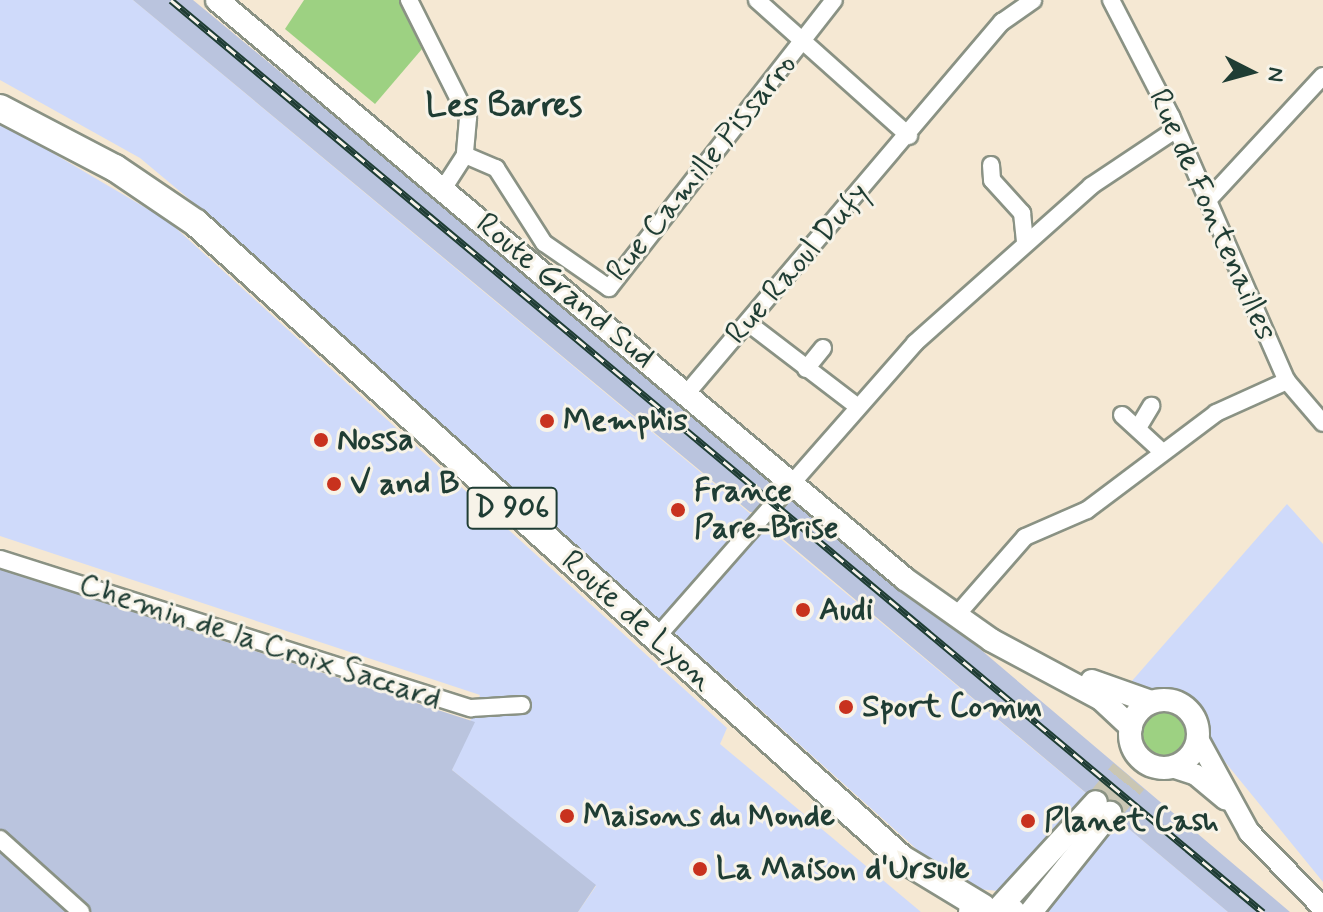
<!DOCTYPE html>
<html>
<head>
<meta charset="utf-8">
<style>
	body { margin:0 }
	#map { position:relative; width:1323px; height:912px; overflow:hidden; background:#f5e8d3; font-family:Mynerve,sans-serif }
	div>[style] { position:absolute }
	.built>* { inset:0; background:#cfdafa }
	.industrial>* { inset:0; background:#bac4de }
	.green>* { inset:0; background:#9dd182 }
	.round { border-radius:50% }
	.secondary-tunnel>* { height:22px; margin-top:-11px; transform-origin:0; background:repeating-linear-gradient(90deg,#cac6b3 0 22px,transparent 0 33px) }
	.roads { filter:drop-shadow(2px 0 #8a9284) drop-shadow(-2px 0 #8a9284) drop-shadow(0 2px #8a9284) drop-shadow(0 -2px #8a9284) }
	.minor>* { height:16px; margin:-8px; padding:0 8px; transform-origin:8px; border-radius:8px; background:#fff }
	.tertiary>* { height:20px; margin:-10px; padding:0 10px; transform-origin:10px; border-radius:10px; background:#fff }
	.secondary>* { height:22px; margin:-11px; padding:0 11px; transform-origin:11px; border-radius:11px; background:#fff }
	.secondary>.ring { margin:-11px; padding:0; box-sizing:content-box; background:none; border:22px solid #fff; border-radius:50% }
	.primary>* { height:26px; margin:-13px; padding:0 13px; transform-origin:13px; border-radius:13px; background:#fff }
	.rail>* { height:7px; margin-top:-3.5px; transform-origin:0; background:repeating-linear-gradient(90deg,#f7f3e8 0 12px,#1f3d34 0 24px); box-sizing:border-box; border-block:2px solid #1f3d34 }
	.dots>* { width:22px; height:22px; translate:-50% -50%; box-sizing:border-box; border:4px solid #f7f3e8; border-radius:50% }
	span { translate:-50% -50%; white-space:nowrap; text-align:center; line-height:1.15; -webkit-text-stroke:6px #f7f3e8; paint-order:stroke }
	.shield-label span { padding:2px 6px; background:#f7f3e8; border:2px solid; border-radius:6px; -webkit-text-stroke-width:0 }
	.shield-label { font-size:30px; color:#1f3d34; font-weight:700 }
	.street-label { font-size:32px; color:#1f3d34 }
	.poi-label { font-size:32px; color:#1f3d34; font-weight:700 }
	.left { translate:0 -50%; text-align:left }
	.neighbourhood-label { font-size:34px; color:#1f3d34; font-weight:700 }
	.north { position:absolute; left:1211px; top:32px; width:80px; height:80px; -webkit-text-stroke:6px #f7f3e8; paint-order:stroke; rotate:96deg; font-size:22px; font-weight:700; line-height:32px; text-align:center; color:#1f3d34 }
	.north::after { content:''; display:block; margin:auto; width:28px; height:36px; background:#1f3d34; clip-path:polygon(50% 0,100% 100%,50% 72%,0 100%) }
</style>
</head>
<body>
<div id="map">
	<div class="built">
		<i style="clip-path:polygon(0 0,133px 0,1087px 794px,1008px 892px,959px 887px,195px 204px,140px 158px,0 80px)"></i>
		<i style="clip-path:polygon(0 122px,168px 221px,727px 728px,720px 744px,921px 912px,578px 912px,596px 886px,452px 770px,480px 695px,0 536px)"></i>
		<i style="clip-path:polygon(1287px 504px,1323px 544px,1323px 882px,1181px 708px,1131px 682px)"></i>
		<i style="clip-path:polygon(1117px 819px,1228px 912px,1045px 912px)"></i>
	</div>
	<div class="industrial">
		<i style="clip-path:polygon(133px 0,193px 0,774px 479px,771px 495px,803px 499px,1290px 912px,1228px 912px,764px 523px,766px 514px,750px 512px)"></i>
		<i style="clip-path:polygon(0 569px,475px 722px,452px 770px,596px 885px,578px 912px,0 912px)"></i>
	</div>
	<div class="green">
		<i style="clip-path:polygon(304px 0,399px 0,422px 49px,375px 104px,285px 29px)"></i>
		<i class="round" style="left:1139px;top:708px;width:50px;height:50px"></i>
	</div>
	<div class="secondary-tunnel">
		<i style="left:1096px;top:802px;width:41px;rotate:-50.9deg"></i>
		<i style="left:1110px;top:813px;width:40px;rotate:-50deg"></i>
	</div>
	<div class="roads">
		<div class="minor">
			<i style="left:409px;top:0;width:132px;rotate:63.4deg"></i>
			<i style="left:468px;top:118px;width:37px;rotate:95deg"></i>
			<i style="left:465px;top:155px;width:40px;rotate:122.9deg"></i>
			<i style="left:757px;top:0;width:204px;rotate:41.8deg"></i>
			<i style="left:1111px;top:0;width:131px;rotate:62.7deg"></i>
			<i style="left:1171px;top:116px;width:289px;rotate:66.4deg"></i>
			<i style="left:1287px;top:381px;width:55px;rotate:49.4deg"></i>
			<i style="left:465px;top:155px;width:34px;rotate:23deg"></i>
			<i style="left:496px;top:168px;width:89px;rotate:57.4deg"></i>
			<i style="left:544px;top:243px;width:79px;rotate:34.7deg"></i>
			<i style="left:609px;top:288px;width:365px;rotate:-52deg"></i>
			<i style="left:991px;top:165px;width:15px;rotate:86deg"></i>
			<i style="left:992px;top:180px;width:45px;rotate:47.7deg"></i>
			<i style="left:1022px;top:213px;width:28px;rotate:84deg"></i>
			<i style="left:1208px;top:200px;width:169px;rotate:-47.2deg"></i>
			<i style="left:756px;top:329px;width:128px;rotate:37.4deg"></i>
			<i style="left:806px;top:369px;width:27px;rotate:-51deg"></i>
			<i style="left:687px;top:393px;width:487px;rotate:-49.7deg"></i>
			<i style="left:1002px;top:22px;width:38px;rotate:-35deg"></i>
			<i style="left:1122px;top:415px;width:52px;rotate:42.6deg"></i>
			<i style="left:1138px;top:428px;width:26px;rotate:-59deg"></i>
			<i style="left:0;top:559px;width:494px;rotate:17.6deg"></i>
			<i style="left:471px;top:708px;width:51px;rotate:-3.4deg"></i>
			<i style="left:955px;top:617px;width:106px;rotate:-48.8deg"></i>
			<i style="left:1025px;top:537px;width:68px;rotate:-23.5deg"></i>
			<i style="left:1087px;top:510px;width:161px;rotate:-36.9deg"></i>
			<i style="left:1216px;top:413px;width:78px;rotate:-24.3deg"></i>
			<i style="left:656px;top:638px;width:393px;rotate:-48.7deg"></i>
			<i style="left:915px;top:343px;width:236px;rotate:-41.7deg"></i>
			<i style="left:1091px;top:186px;width:101px;rotate:-33.7deg"></i>
			<i style="left:0;top:839px;width:109px;rotate:42deg"></i>
		</div>
		<div class="tertiary">
			<i style="left:1197px;top:737px;width:108px;rotate:61.3deg"></i>
			<i style="left:1249px;top:832px;width:106px;rotate:45.8deg"></i>
			<i style="left:1172px;top:767px;width:25px;rotate:18deg"></i>
			<i style="left:1196px;top:775px;width:38px;rotate:40deg"></i>
		</div>
		<div class="secondary">
			<i style="left:217px;top:0;width:899px;rotate:40.08deg"></i>
			<i style="left:905px;top:579px;width:105px;rotate:35.3deg"></i>
			<i style="left:991px;top:640px;width:125px;rotate:28.2deg"></i>
			<i style="left:1101px;top:699px;width:41px;rotate:43deg"></i>
			<i style="left:1092px;top:681px;width:63px;rotate:19.6deg"></i>
			<i class="ring" style="left:1130px;top:700px;width:46px;height:46px"></i>
			<i style="left:1000px;top:907px;width:142px;rotate:-47.6deg"></i>
			<i style="left:1031px;top:912px;width:127px;rotate:-51.4deg"></i>
		</div>
		<div class="primary">
			<i style="left:0;top:108px;width:130px;rotate:27.6deg"></i>
			<i style="left:115px;top:168px;width:98px;rotate:34.2deg"></i>
			<i style="left:196px;top:223px;width:949px;rotate:42.01deg"></i>
			<i style="left:901px;top:858px;width:95px;rotate:31.2deg"></i>
			<i style="left:972px;top:912px;width:40px"></i>
		</div>
	</div>
	<div class="rail">
		<i style="left:171px;top:0;width:1423px;rotate:39.87deg"></i>
	</div>
	<div class="dots">
		<i style="left:547px;top:421px;background:#c8321e"></i>
		<i style="left:321px;top:440px;background:#c8321e"></i>
		<i style="left:334px;top:484px;background:#c8321e"></i>
		<i style="left:678px;top:510px;background:#c8321e"></i>
		<i style="left:803px;top:610px;background:#c8321e"></i>
		<i style="left:846px;top:707px;background:#c8321e"></i>
		<i style="left:567px;top:816px;background:#c8321e"></i>
		<i style="left:1028px;top:821px;background:#c8321e"></i>
		<i style="left:700px;top:869px;background:#c8321e"></i>
	</div>
	<div class="shield-label">
		<span style="left:512px;top:508px">D 906</span>
	</div>
	<div class="street-label">
		<span style="left:702px;top:168px;rotate:-51deg">Rue Camille Pissarro</span>
		<span style="left:1212px;top:215px;rotate:66deg">Rue de Fontenailles</span>
		<span style="left:798px;top:264px;rotate:-49deg">Rue Raoul Dufy</span>
		<span style="left:565px;top:291px;rotate:40deg">Route Grand Sud</span>
		<span style="left:637px;top:621px;rotate:42deg">Route de Lyon</span>
		<span style="left:260px;top:642px;rotate:18deg">Chemin de la Croix Saccard</span>
	</div>
	<div class="poi-label">
		<span class="left" style="left:563px;top:421px">Memphis</span>
		<span class="left" style="left:337px;top:440px">Nossa</span>
		<span class="left" style="left:350px;top:484px">V and B</span>
		<span class="left" style="left:694px;top:510px">France<br>Pare-Brise</span>
		<span class="left" style="left:819px;top:610px">Audi</span>
		<span class="left" style="left:862px;top:707px">Sport Comm</span>
		<span class="left" style="left:583px;top:816px">Maisons du Monde</span>
		<span class="left" style="left:1044px;top:821px">Planet Cash</span>
		<span class="left" style="left:716px;top:869px">La Maison d'Ursule</span>
	</div>
	<div class="neighbourhood-label">
		<span style="left:504px;top:106px">Les Barres</span>
	</div>
	<div class="north">N</div>
</div>
</body>
</html>
